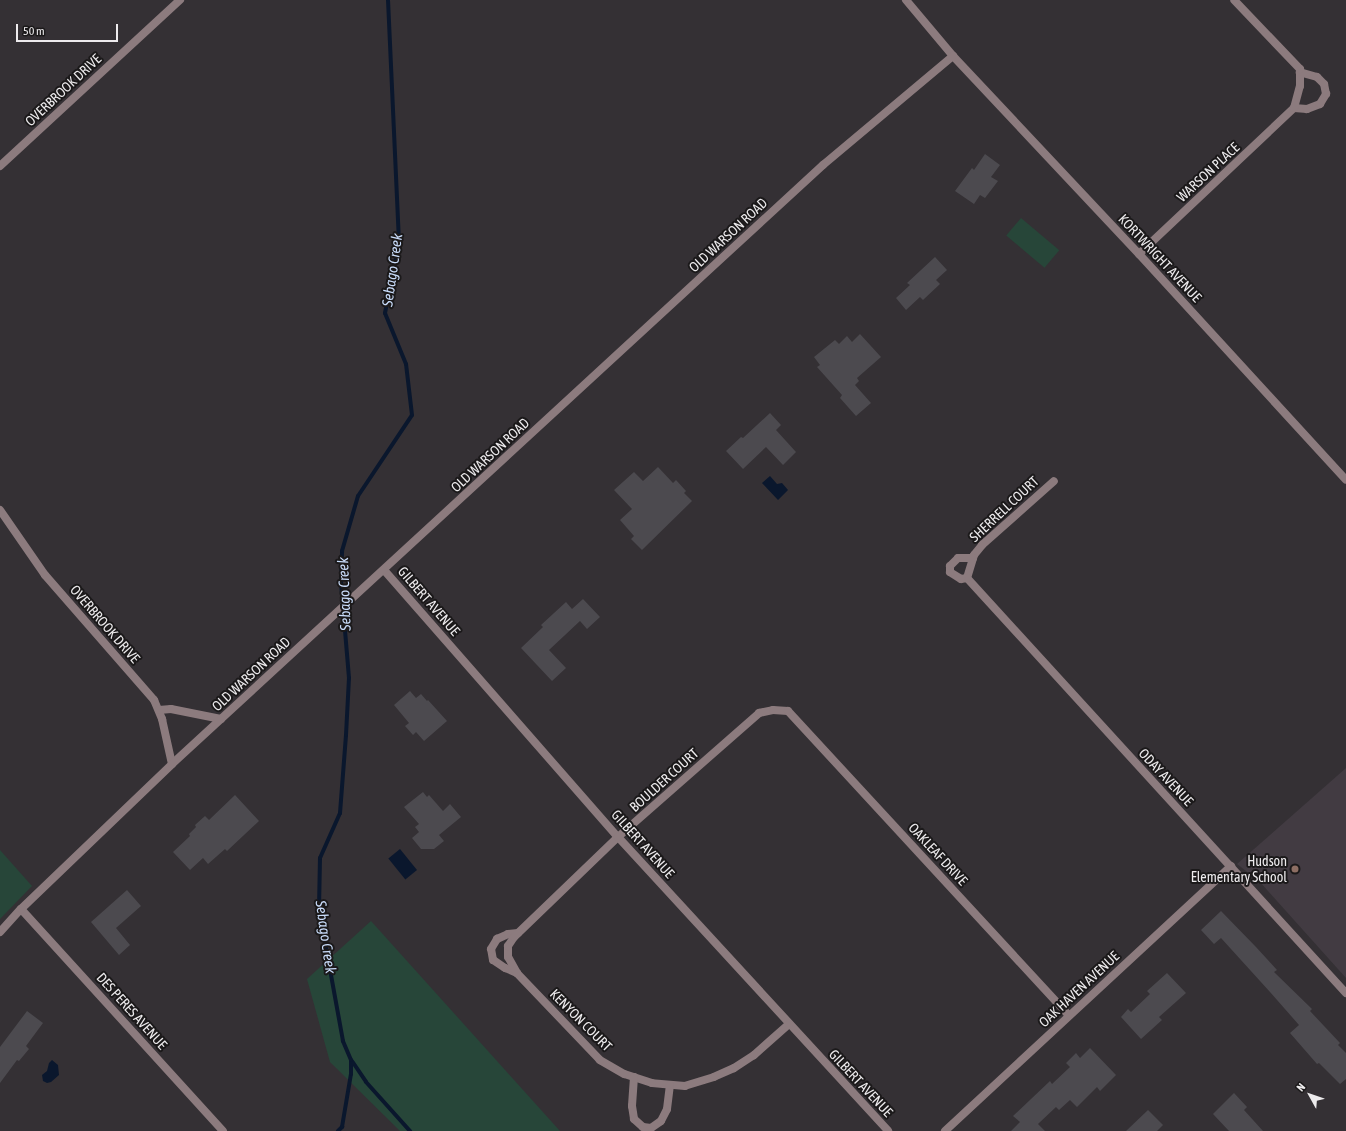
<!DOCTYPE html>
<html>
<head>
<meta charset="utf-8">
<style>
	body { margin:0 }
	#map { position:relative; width:1346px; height:1131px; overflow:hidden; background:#343034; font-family:"Asap Condensed",sans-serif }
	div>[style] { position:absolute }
	.built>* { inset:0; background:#423b42 }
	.green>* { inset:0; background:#274639; transform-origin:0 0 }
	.water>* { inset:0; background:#0a172d; transform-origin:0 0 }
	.stream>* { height:4px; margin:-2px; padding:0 2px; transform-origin:2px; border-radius:2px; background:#0a172d }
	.building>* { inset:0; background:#4c4a4f }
	.minor>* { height:8px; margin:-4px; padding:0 4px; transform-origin:4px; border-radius:4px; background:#8c7b7e }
	.tertiary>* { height:8px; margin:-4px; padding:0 4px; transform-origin:4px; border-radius:4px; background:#8c7b7e }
	.dots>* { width:11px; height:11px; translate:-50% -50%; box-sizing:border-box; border:2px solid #1b191a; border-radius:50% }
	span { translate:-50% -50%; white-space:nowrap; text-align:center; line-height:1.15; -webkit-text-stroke:4px #1b191a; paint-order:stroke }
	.street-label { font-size:14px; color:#edebed }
	.poi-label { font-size:14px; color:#edebed }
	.right { translate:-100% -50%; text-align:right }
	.water-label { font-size:15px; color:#c9dcfa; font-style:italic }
	.north { position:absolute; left:1290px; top:1075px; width:40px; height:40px; -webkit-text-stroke:3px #1b191a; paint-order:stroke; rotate:310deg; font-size:11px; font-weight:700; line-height:16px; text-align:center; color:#edebed }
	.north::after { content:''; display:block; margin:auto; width:14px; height:18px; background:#edebed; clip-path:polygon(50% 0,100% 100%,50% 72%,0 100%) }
	.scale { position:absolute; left:16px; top:24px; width:102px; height:18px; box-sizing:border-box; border:2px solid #edebed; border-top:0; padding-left:5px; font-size:12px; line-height:14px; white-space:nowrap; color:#edebed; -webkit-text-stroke:3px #1b191a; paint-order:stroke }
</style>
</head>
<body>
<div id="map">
	<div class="built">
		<i style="clip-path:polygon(1346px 768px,1346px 978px,1260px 882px,1237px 864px)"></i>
	</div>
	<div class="green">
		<i style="left:1021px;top:218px;width:50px;height:23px;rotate:40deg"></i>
		<i style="clip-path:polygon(0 850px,32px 886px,0 919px)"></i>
		<i style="clip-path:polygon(371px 921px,560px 1131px,400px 1131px,330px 1062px,307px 979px)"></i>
	</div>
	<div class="water">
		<i style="clip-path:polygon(770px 476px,777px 484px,782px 483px,788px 490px,778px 500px,762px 483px)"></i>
		<i style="left:400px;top:849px;width:27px;height:15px;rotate:51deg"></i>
		<i style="clip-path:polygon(52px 1060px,58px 1065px,59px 1075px,51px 1082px,47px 1083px,43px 1081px,42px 1075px,47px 1071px,49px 1063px)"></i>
	</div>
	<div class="stream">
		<i style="left:352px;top:1061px;width:25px;rotate:56deg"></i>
		<i style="left:366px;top:1082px;width:66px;rotate:48.1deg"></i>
		<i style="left:338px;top:1131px;width:6px;rotate:-45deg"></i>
		<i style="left:342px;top:1127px;width:54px;rotate:-80.4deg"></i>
		<i style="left:351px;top:1074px;width:14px;rotate:-90deg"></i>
		<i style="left:351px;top:1060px;width:21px;rotate:-113deg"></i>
		<i style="left:343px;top:1041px;width:134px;rotate:-100.3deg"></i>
		<i style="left:319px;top:909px;width:51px;rotate:-88.9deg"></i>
		<i style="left:320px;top:858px;width:49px;rotate:-66deg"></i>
		<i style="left:340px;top:813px;width:78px;rotate:-85.6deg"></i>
		<i style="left:346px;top:735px;width:57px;rotate:-87deg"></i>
		<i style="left:349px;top:678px;width:96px;rotate:-94.8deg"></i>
		<i style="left:341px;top:582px;width:31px;rotate:-88deg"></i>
		<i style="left:342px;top:551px;width:57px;rotate:-73.8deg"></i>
		<i style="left:358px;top:496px;width:97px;rotate:-56.3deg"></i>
		<i style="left:412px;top:415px;width:51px;rotate:-96.7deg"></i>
		<i style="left:406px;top:364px;width:55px;rotate:-112.4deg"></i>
		<i style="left:385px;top:313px;width:72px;rotate:-78.8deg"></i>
		<i style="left:399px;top:242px;width:242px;rotate:-92.6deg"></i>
	</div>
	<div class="building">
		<i style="clip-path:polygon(985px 154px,1000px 165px,991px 177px,998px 181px,985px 198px,980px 195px,974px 204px,955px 191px,972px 168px,974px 170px)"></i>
		<i style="clip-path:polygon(935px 257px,947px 270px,936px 280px,940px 284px,923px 300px,920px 297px,906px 310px,896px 298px,910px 285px,907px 283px)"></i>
		<i style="clip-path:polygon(860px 334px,881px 357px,857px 378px,859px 381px,855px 385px,871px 403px,856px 416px,840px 398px,842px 395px,817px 367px,820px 365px,814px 357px,835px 340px,839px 344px,847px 336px,852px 342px)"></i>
		<i style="clip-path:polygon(770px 413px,781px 425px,776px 430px,796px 452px,783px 465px,766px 447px,743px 469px,726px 451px,741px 437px,743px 438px)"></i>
		<i style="clip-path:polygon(658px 467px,673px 483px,676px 480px,686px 491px,684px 493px,692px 501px,642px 550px,631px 539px,634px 536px,620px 520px,632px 509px,614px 490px,634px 472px,643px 481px)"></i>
		<i style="clip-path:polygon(583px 599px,600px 617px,587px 629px,580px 621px,549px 650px,566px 668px,552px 681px,521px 648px,543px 627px,541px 625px,566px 602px,572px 609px)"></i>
		<i style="clip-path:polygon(410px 691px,416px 698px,421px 694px,427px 701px,428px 700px,447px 721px,424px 741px,416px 732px,413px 735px,405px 726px,409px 723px,394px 705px)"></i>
		<i style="clip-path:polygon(423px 792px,427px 797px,429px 795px,443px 811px,450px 804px,461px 817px,439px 835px,444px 841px,434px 849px,421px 849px,412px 838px,419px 832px,415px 827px,419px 824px,404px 807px)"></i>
		<i style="clip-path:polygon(235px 795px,259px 821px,227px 851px,225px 849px,208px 864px,203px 858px,190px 870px,173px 852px,190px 836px,189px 834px,196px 827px,195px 825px,205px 816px,209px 820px)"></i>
		<i style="clip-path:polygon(127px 890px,141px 906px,116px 928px,130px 945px,119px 955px,91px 922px)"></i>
		<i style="clip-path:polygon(1221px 911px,1256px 947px,1277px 970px,1274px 972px,1312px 1009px,1310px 1011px,1340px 1043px,1338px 1045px,1346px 1053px,1346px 1079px,1340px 1084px,1319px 1063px,1317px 1064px,1290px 1033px,1299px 1025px,1270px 992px,1221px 938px,1214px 944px,1201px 930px)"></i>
		<i style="clip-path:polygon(1167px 973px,1186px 993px,1159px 1017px,1162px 1020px,1141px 1039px,1121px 1017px,1128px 1009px,1131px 1012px,1150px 994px,1147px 991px)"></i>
		<i style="clip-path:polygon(27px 1011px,43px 1023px,26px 1046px,29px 1049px,19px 1061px,17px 1060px,0 1083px,0 1047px)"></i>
		<i style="clip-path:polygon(1090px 1048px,1116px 1075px,1100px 1091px,1097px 1087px,1077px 1107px,1070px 1100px,1059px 1110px,1056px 1107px,1038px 1124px,1045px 1131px,1011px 1131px,1020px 1122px,1013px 1116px,1050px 1081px,1052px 1084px,1070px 1067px,1066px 1063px,1076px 1053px,1080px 1058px)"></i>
		<i style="clip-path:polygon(1234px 1093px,1247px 1107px,1244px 1110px,1263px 1131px,1229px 1131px,1213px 1114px)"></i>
		<i style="clip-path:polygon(1148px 1110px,1163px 1125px,1157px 1131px,1126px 1131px)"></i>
	</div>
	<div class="minor">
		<i style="left:1294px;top:108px;width:13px;rotate:4deg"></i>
		<i style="left:1307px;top:109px;width:14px;rotate:-21deg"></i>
		<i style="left:1320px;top:104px;width:12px;rotate:-59deg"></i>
		<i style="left:1326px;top:94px;width:10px;rotate:-101deg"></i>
		<i style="left:1324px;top:84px;width:10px;rotate:-135deg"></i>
		<i style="left:1317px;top:77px;width:18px;rotate:-164deg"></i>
		<i style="left:0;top:166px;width:245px;rotate:-42.7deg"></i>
		<i style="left:1139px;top:254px;width:213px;rotate:-43.3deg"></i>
		<i style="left:1294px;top:108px;width:23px;rotate:-75deg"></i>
		<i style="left:1300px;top:86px;width:17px;rotate:-90deg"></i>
		<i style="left:1300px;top:69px;width:95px;rotate:-133.7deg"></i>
		<i style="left:0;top:510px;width:79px;rotate:55.3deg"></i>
		<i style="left:45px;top:575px;width:166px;rotate:48.9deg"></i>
		<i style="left:154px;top:700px;width:21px;rotate:67deg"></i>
		<i style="left:162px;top:719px;width:46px;rotate:77.5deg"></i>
		<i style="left:384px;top:570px;width:355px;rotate:48.8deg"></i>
		<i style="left:618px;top:837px;width:399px;rotate:47.4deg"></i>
		<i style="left:967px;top:578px;width:562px;rotate:47.6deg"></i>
		<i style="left:967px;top:578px;width:24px;rotate:-73deg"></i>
		<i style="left:974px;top:555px;width:13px;rotate:-51deg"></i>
		<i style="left:982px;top:545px;width:96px;rotate:-41.6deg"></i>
		<i style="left:967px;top:578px;width:6px;rotate:171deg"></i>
		<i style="left:961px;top:579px;width:13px;rotate:-148deg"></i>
		<i style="left:950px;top:572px;width:6px;rotate:-90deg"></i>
		<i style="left:950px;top:566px;width:11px;rotate:-45deg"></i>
		<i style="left:958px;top:558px;width:15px"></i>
		<i style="left:159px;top:710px;width:12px;rotate:-5deg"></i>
		<i style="left:171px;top:709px;width:51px;rotate:11.3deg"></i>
		<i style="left:21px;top:909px;width:300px;rotate:47.7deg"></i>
		<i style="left:517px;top:973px;width:13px;rotate:-157deg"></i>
		<i style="left:505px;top:968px;width:14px;rotate:-146deg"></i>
		<i style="left:493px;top:960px;width:11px;rotate:-100deg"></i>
		<i style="left:491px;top:949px;width:12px;rotate:-59deg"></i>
		<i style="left:497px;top:939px;width:12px;rotate:-24deg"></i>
		<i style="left:508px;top:934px;width:10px;rotate:-6deg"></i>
		<i style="left:789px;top:1024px;width:47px;rotate:138.5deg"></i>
		<i style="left:754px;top:1055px;width:24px;rotate:147deg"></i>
		<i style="left:734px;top:1068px;width:22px;rotate:156deg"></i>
		<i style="left:714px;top:1077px;width:30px;rotate:163deg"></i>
		<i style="left:685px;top:1086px;width:33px;rotate:-175deg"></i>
		<i style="left:652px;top:1083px;width:29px;rotate:-162deg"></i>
		<i style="left:624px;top:1074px;width:28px;rotate:-150deg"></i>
		<i style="left:600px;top:1060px;width:120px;rotate:-133.7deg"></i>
		<i style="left:517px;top:973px;width:18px;rotate:-119deg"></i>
		<i style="left:508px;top:957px;width:11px;rotate:-90deg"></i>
		<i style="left:508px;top:946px;width:11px;rotate:-56deg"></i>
		<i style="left:514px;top:937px;width:144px;rotate:-43.9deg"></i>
		<i style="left:618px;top:837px;width:188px;rotate:-41.3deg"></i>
		<i style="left:759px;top:713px;width:14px;rotate:-12deg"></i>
		<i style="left:773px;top:710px;width:15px;rotate:4deg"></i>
		<i style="left:788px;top:711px;width:414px;rotate:47.3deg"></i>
		<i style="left:634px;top:1077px;width:29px;rotate:94deg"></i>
		<i style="left:632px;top:1106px;width:13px;rotate:81deg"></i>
		<i style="left:634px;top:1119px;width:12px;rotate:42deg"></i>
		<i style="left:643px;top:1127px;width:8px;rotate:7deg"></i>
		<i style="left:651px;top:1128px;width:12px;rotate:-35deg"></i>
		<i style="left:661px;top:1121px;width:13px;rotate:-63deg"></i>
		<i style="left:667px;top:1109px;width:24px;rotate:-83deg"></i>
		<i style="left:945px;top:1131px;width:390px;rotate:-42.8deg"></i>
	</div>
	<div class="tertiary">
		<i style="left:906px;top:0;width:73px;rotate:50deg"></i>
		<i style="left:953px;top:56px;width:272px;rotate:46.8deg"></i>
		<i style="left:1139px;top:254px;width:306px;rotate:47.5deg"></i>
		<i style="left:0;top:932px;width:31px;rotate:-48deg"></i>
		<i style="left:21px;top:909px;width:209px;rotate:-43.8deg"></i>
		<i style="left:172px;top:764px;width:885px;rotate:-42.62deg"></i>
		<i style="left:823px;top:165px;width:170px;rotate:-40deg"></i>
	</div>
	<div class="dots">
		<i style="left:1295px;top:869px;background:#8d6e63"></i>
	</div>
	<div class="street-label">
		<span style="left:63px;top:90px;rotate:-43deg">OVERBROOK DRIVE</span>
		<span style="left:1208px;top:172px;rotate:-43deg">WARSON PLACE</span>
		<span style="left:728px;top:235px;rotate:-43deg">OLD WARSON ROAD</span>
		<span style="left:1160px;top:258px;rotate:47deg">KORTWRIGHT AVENUE</span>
		<span style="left:490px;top:455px;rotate:-43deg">OLD WARSON ROAD</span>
		<span style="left:1004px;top:509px;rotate:-43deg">SHERRELL COURT</span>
		<span style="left:429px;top:601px;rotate:49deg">GILBERT AVENUE</span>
		<span style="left:105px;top:624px;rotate:49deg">OVERBROOK DRIVE</span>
		<span style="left:251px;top:674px;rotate:-43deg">OLD WARSON ROAD</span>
		<span style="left:1166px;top:777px;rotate:47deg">ODAY AVENUE</span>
		<span style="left:664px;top:780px;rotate:-42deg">BOULDER COURT</span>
		<span style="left:643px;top:844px;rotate:48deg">GILBERT AVENUE</span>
		<span style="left:938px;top:854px;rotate:47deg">OAKLEAF DRIVE</span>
		<span style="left:1079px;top:989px;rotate:-43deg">OAK HAVEN AVENUE</span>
		<span style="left:132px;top:1011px;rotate:48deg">DES PERES AVENUE</span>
		<span style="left:581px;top:1020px;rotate:45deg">KENYON COURT</span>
		<span style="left:861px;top:1083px;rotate:47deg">GILBERT AVENUE</span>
	</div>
	<div class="poi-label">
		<span class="right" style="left:1287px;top:869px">Hudson<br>Elementary School</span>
	</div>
	<div class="water-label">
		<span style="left:392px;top:270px;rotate:-82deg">Sebago Creek</span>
		<span style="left:344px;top:594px;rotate:-92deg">Sebago Creek</span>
		<span style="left:326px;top:937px;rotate:82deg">Sebago Creek</span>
	</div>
	<div class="north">N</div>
	<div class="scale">50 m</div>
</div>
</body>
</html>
